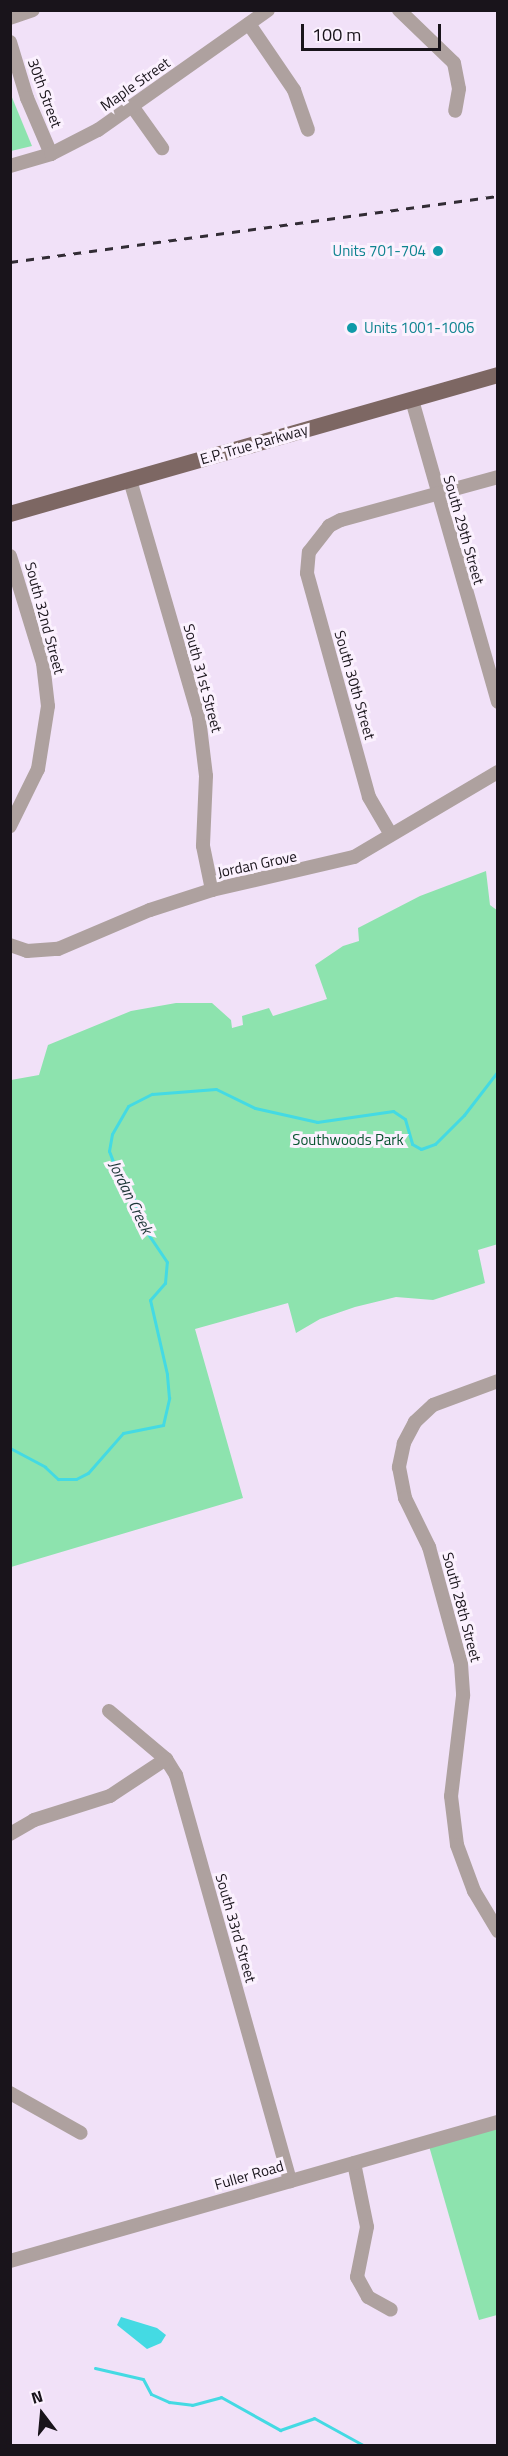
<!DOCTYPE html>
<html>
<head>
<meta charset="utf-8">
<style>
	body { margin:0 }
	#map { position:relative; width:508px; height:2456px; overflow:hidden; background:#f1e1f8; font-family:"Titillium Web",sans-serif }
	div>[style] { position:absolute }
	.green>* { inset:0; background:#8de3ae }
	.water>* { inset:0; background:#44dae3 }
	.stream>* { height:3px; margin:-1.5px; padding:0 1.5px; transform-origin:1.5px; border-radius:1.5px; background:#44dae3 }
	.minor>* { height:14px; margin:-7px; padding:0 7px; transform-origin:7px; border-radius:7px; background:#aea19f }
	.major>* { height:16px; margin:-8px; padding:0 8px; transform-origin:8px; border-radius:8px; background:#7d6763 }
	.rail>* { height:3px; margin-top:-1.5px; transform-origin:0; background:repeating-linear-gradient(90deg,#322c35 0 8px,transparent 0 16px) }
	.dots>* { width:16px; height:16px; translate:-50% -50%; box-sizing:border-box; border:3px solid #fbf1fe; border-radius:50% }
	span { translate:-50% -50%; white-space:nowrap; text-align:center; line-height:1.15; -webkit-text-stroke:6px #fbf1fe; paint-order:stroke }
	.street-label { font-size:15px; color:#19141b }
	.culture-label { font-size:15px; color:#0d838f }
	.right { translate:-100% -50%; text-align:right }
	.left { translate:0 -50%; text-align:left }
	.park-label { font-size:15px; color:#085430 }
	.water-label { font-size:16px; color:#1f3739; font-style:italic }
	.frame { position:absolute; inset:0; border:12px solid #19141b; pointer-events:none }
	.north { position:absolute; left:12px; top:2384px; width:60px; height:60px; -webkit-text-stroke:4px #fbf1fe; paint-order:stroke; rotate:344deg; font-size:16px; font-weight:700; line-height:24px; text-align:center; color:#19141b }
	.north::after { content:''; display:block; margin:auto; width:21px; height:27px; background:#19141b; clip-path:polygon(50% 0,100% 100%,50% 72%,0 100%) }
	.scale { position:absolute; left:301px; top:24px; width:140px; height:27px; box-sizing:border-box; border:3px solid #19141b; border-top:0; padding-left:8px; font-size:18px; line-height:21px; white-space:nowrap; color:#19141b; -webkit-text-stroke:4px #fbf1fe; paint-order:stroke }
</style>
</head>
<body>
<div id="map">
	<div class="green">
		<i style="clip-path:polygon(11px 95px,32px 146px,11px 151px,10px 95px)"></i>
		<i style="clip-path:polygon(486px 871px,490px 905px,498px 911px,498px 1244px,478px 1250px,485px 1283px,433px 1300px,396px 1297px,355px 1307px,320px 1319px,296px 1333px,288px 1303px,195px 1329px,243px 1498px,11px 1567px,11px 1080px,39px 1075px,48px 1045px,131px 1011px,176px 1003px,212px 1003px,231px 1020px,232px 1028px,243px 1025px,242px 1016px,269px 1008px,273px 1016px,327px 999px,315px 965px,343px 946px,359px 941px,358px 928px,420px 896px)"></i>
		<i style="clip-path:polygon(497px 2127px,497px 2315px,479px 2320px,429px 2146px)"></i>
	</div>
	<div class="water">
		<i style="clip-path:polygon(121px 2317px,157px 2328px,166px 2335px,161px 2343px,147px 2349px,117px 2325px)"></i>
	</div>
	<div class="stream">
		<i style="left:10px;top:1448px;width:40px;rotate:28deg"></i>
		<i style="left:45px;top:1467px;width:18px;rotate:43deg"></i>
		<i style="left:58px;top:1479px;width:18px"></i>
		<i style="left:76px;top:1479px;width:13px;rotate:-27deg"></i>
		<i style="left:88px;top:1473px;width:53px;rotate:-48.8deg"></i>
		<i style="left:123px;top:1433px;width:41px;rotate:-11.3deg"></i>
		<i style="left:163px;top:1425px;width:28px;rotate:-77deg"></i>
		<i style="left:169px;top:1398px;width:24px;rotate:-95deg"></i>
		<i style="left:167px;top:1374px;width:76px;rotate:-102.9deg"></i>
		<i style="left:150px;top:1300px;width:23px;rotate:-49deg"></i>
		<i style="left:165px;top:1283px;width:21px;rotate:-85deg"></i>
		<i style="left:167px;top:1262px;width:40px;rotate:-124deg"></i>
		<i style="left:145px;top:1229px;width:38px;rotate:-110deg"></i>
		<i style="left:132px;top:1193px;width:21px;rotate:-129deg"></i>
		<i style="left:119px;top:1177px;width:28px;rotate:-111deg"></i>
		<i style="left:109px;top:1151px;width:17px;rotate:-80deg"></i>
		<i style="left:112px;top:1134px;width:32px;rotate:-60deg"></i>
		<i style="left:128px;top:1106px;width:27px;rotate:-27deg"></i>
		<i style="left:152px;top:1094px;width:64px;rotate:-4.5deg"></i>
		<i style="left:216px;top:1089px;width:43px;rotate:26deg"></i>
		<i style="left:255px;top:1108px;width:64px;rotate:12.7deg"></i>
		<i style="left:317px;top:1122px;width:77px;rotate:-8.2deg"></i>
		<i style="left:393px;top:1111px;width:14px;rotate:34deg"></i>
		<i style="left:405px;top:1119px;width:26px;rotate:74deg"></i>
		<i style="left:412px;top:1144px;width:10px;rotate:29deg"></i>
		<i style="left:421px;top:1149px;width:15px;rotate:-20deg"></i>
		<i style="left:435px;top:1144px;width:41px;rotate:-45deg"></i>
		<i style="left:464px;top:1115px;width:56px;rotate:-52.3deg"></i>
		<i style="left:95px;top:2368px;width:49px;rotate:12.9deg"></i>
		<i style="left:143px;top:2379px;width:17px;rotate:62deg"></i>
		<i style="left:151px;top:2394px;width:20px;rotate:24deg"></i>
		<i style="left:169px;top:2402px;width:23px;rotate:7deg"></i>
		<i style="left:192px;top:2405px;width:30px;rotate:-15deg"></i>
		<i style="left:221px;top:2397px;width:68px;rotate:29.2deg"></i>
		<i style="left:280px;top:2430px;width:36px;rotate:-19deg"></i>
		<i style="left:314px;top:2418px;width:58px;rotate:28.8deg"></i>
	</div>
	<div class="minor">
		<i style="left:399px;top:10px;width:76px;rotate:43.9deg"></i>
		<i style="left:454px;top:63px;width:26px;rotate:79deg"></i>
		<i style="left:459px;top:89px;width:22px;rotate:100deg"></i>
		<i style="left:10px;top:18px;width:24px;rotate:-19deg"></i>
		<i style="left:249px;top:24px;width:80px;rotate:55.7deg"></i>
		<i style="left:294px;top:90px;width:42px;rotate:70.7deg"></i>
		<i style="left:10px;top:42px;width:59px;rotate:73.1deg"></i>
		<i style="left:27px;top:98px;width:61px;rotate:66.8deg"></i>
		<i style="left:132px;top:106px;width:52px;rotate:54.5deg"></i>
		<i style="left:10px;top:166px;width:43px;rotate:-16.3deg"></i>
		<i style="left:51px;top:154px;width:53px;rotate:-27.1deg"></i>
		<i style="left:98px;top:130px;width:208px;rotate:-35.2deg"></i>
		<i style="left:412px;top:400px;width:314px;rotate:74.1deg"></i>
		<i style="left:130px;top:480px;width:248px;rotate:73.8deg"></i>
		<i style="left:199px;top:718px;width:58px;rotate:83.1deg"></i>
		<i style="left:206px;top:776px;width:70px;rotate:92.5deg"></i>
		<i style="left:203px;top:846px;width:45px;rotate:78.4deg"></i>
		<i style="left:10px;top:556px;width:112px;rotate:72.9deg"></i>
		<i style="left:43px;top:663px;width:43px;rotate:83.4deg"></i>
		<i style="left:48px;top:706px;width:64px;rotate:99deg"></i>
		<i style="left:38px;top:769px;width:64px;rotate:116.2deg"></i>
		<i style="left:390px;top:833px;width:42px;rotate:-120.3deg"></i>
		<i style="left:369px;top:797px;width:232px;rotate:-105.5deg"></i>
		<i style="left:307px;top:573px;width:21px;rotate:-85deg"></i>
		<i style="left:309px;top:552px;width:33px;rotate:-52deg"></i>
		<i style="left:329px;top:526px;width:13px;rotate:-27deg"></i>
		<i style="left:341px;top:520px;width:163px;rotate:-15.3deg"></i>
		<i style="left:10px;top:945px;width:18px;rotate:19deg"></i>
		<i style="left:27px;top:951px;width:31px;rotate:-4deg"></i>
		<i style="left:58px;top:949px;width:100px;rotate:-23deg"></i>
		<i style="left:150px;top:910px;width:65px;rotate:-17.9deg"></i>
		<i style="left:212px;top:890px;width:146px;rotate:-13.1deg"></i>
		<i style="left:354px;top:857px;width:167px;rotate:-30.6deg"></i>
		<i style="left:498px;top:1381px;width:69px;rotate:159.7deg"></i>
		<i style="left:433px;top:1405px;width:25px;rotate:137deg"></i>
		<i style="left:415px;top:1422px;width:24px;rotate:118deg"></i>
		<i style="left:404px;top:1443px;width:25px;rotate:102deg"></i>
		<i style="left:399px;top:1467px;width:32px;rotate:79deg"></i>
		<i style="left:405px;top:1498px;width:55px;rotate:63.9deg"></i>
		<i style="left:429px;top:1547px;width:121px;rotate:74.7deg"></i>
		<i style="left:461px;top:1664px;width:32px;rotate:86deg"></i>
		<i style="left:463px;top:1696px;width:101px;rotate:96.8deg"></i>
		<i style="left:451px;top:1796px;width:49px;rotate:83deg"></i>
		<i style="left:457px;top:1845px;width:49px;rotate:69.7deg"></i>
		<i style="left:474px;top:1891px;width:47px;rotate:59deg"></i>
		<i style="left:109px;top:1711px;width:75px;rotate:40.1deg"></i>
		<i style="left:166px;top:1759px;width:19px;rotate:58deg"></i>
		<i style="left:176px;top:1775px;width:422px;rotate:74.3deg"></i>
		<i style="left:10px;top:1834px;width:28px;rotate:-30deg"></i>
		<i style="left:34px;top:1820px;width:80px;rotate:-17.5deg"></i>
		<i style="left:110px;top:1796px;width:67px;rotate:-33.5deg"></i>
		<i style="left:10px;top:2093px;width:81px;rotate:29.4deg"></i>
		<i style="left:354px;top:2163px;width:65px;rotate:78.5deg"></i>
		<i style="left:367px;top:2227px;width:51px;rotate:101.3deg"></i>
		<i style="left:357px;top:2277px;width:23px;rotate:61deg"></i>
		<i style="left:368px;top:2297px;width:26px;rotate:29deg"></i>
		<i style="left:10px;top:2261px;width:507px;rotate:-15.9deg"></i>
	</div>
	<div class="major">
		<i style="left:10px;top:514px;width:507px;rotate:-15.9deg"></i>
	</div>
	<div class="rail">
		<i style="left:10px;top:262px;width:492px;rotate:-7.7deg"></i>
	</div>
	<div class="dots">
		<i style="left:438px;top:251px;background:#0f9aa8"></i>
		<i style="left:352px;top:328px;background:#0f9aa8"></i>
	</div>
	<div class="street-label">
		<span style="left:135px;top:84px;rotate:-35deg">Maple Street</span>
		<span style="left:45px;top:93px;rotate:70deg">30th Street</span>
		<span style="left:254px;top:444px;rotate:-16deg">E.P. True Parkway</span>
		<span style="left:464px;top:530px;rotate:74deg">South 29th Street</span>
		<span style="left:45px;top:618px;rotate:75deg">South 32nd Street</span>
		<span style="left:203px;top:678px;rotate:75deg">South 31st Street</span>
		<span style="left:355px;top:685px;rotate:74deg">South 30th Street</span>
		<span style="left:257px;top:864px;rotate:-12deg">Jordan Grove</span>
		<span style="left:462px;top:1607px;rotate:75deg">South 28th Street</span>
		<span style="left:236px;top:1928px;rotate:74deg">South 33rd Street</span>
		<span style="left:249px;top:2175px;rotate:-16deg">Fuller Road</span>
	</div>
	<div class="culture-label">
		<span class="right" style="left:426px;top:251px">Units 701-704</span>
		<span class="left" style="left:364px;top:328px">Units 1001-1006</span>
	</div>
	<div class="park-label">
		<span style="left:348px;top:1140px">Southwoods Park</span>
	</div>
	<div class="water-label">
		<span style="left:131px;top:1197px;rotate:64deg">Jordan Creek</span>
	</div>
	<div class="frame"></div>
	<div class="north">N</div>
	<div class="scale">100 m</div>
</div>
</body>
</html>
